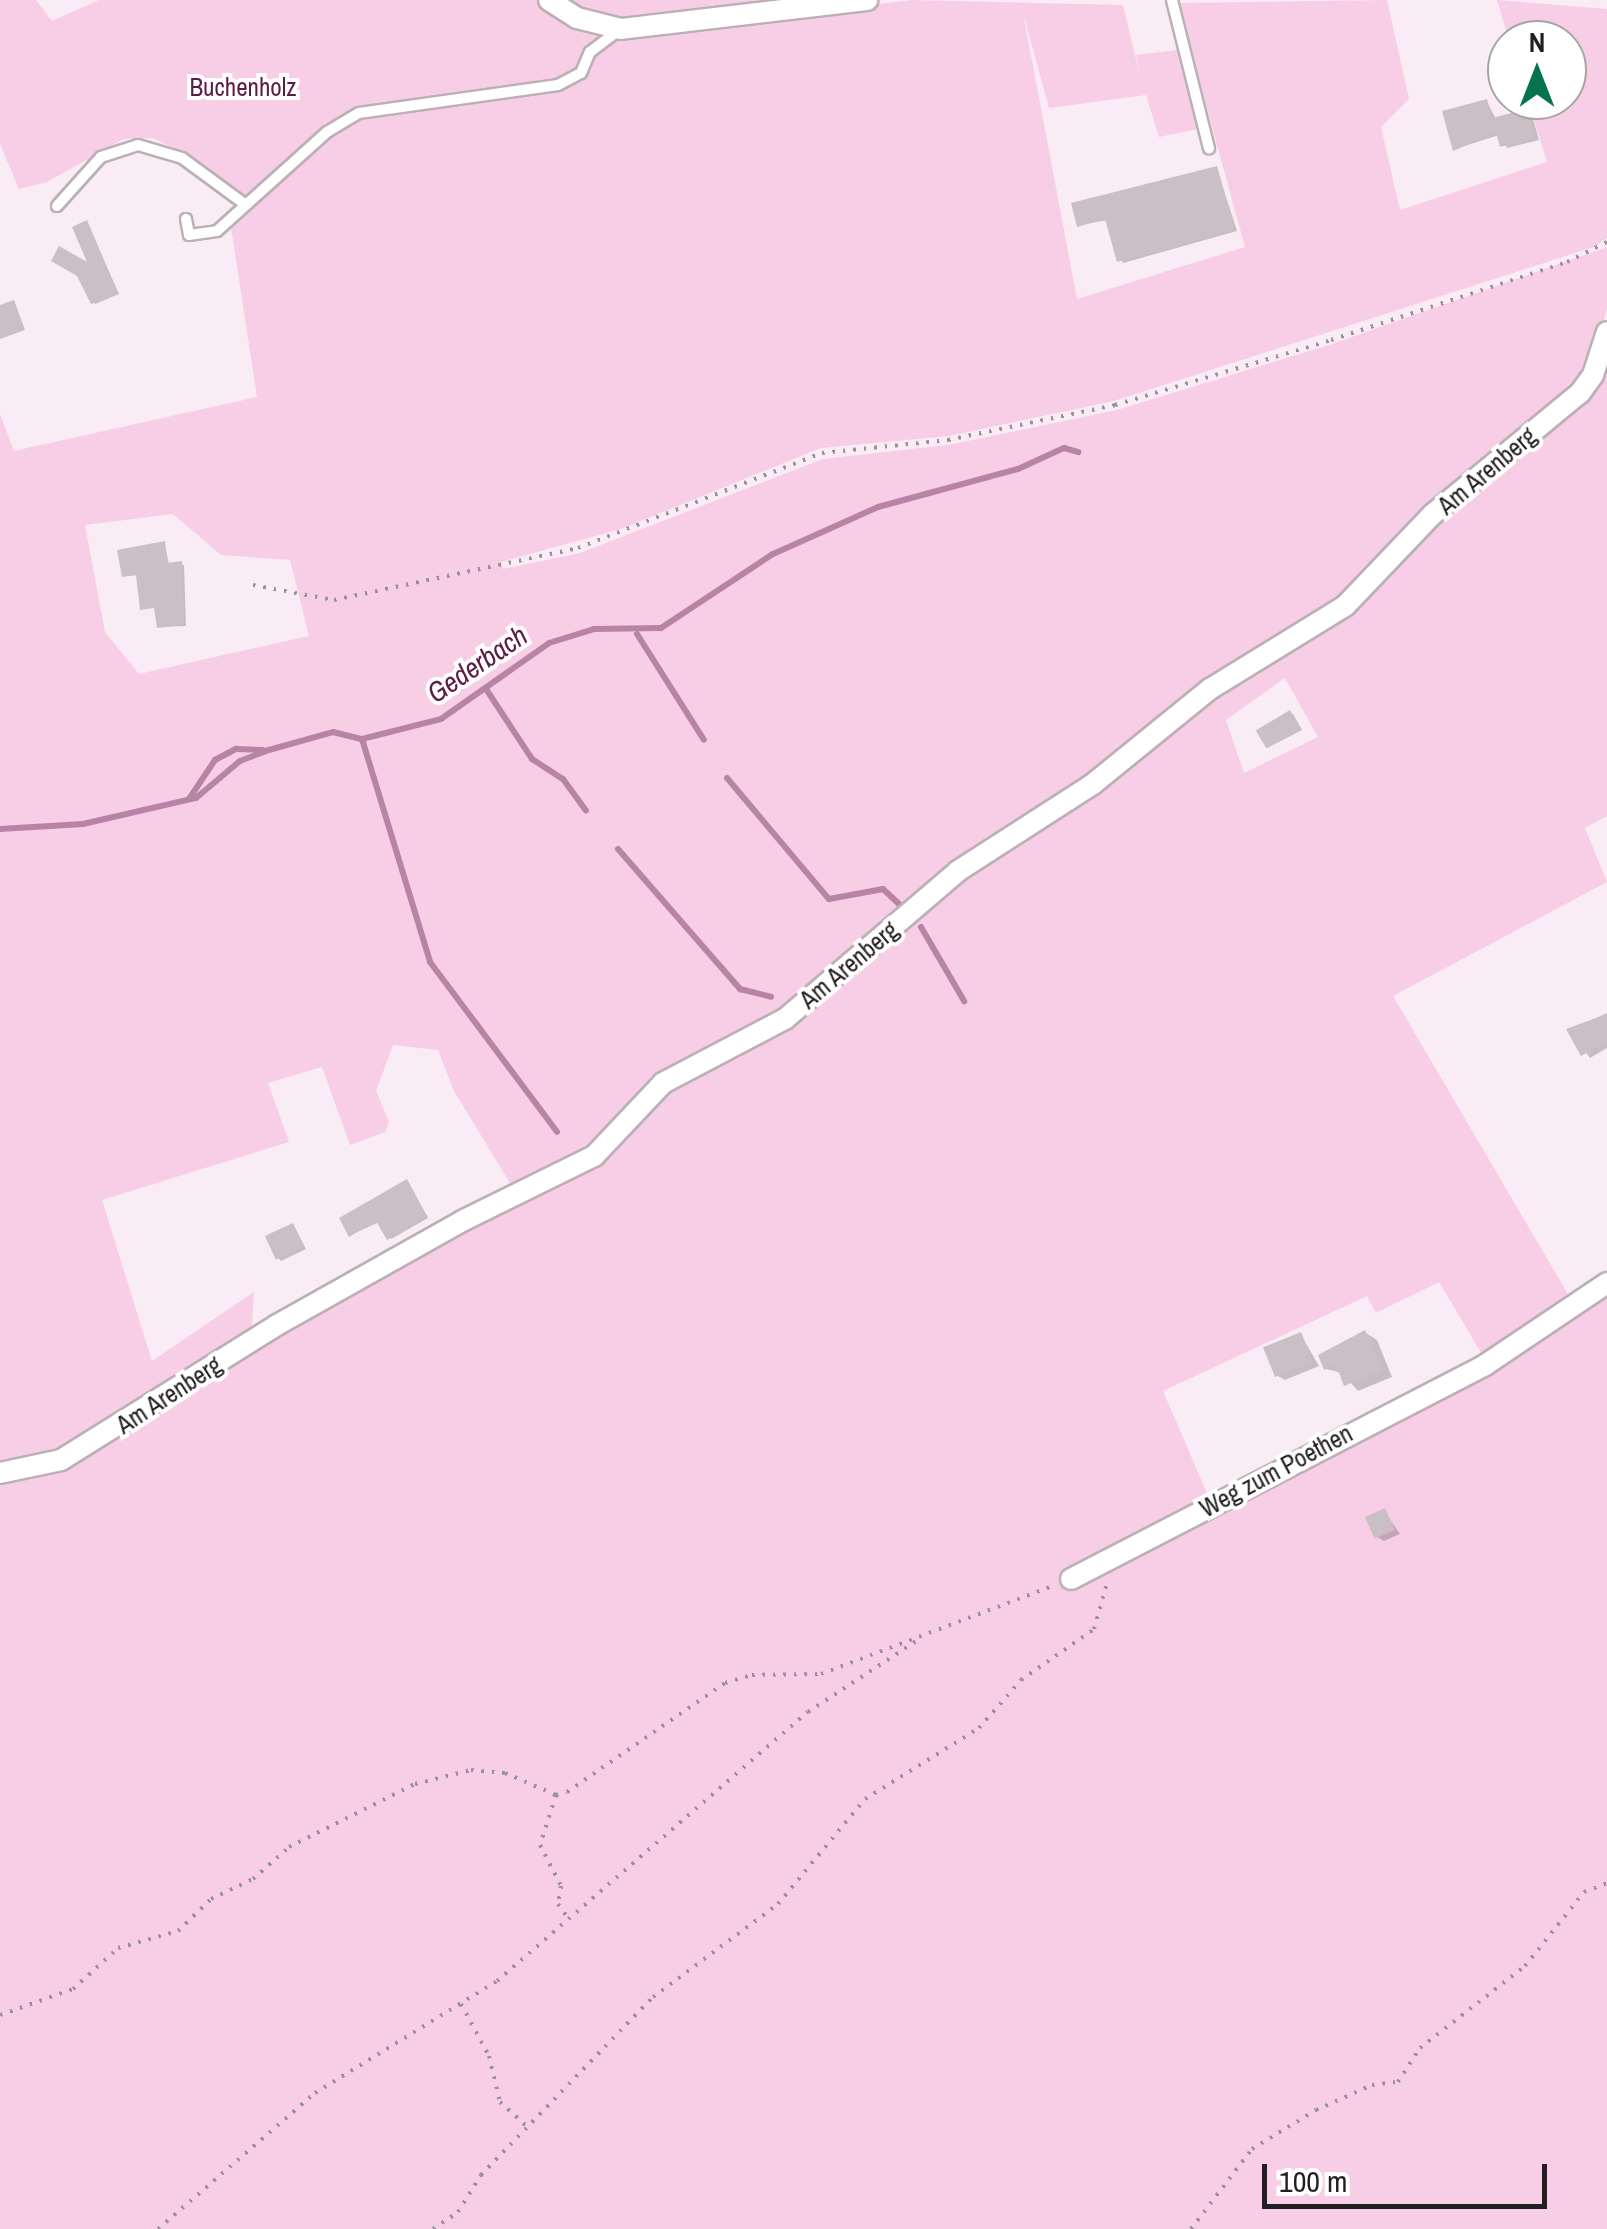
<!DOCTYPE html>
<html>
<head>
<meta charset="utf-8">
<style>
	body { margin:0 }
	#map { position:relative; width:1607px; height:2229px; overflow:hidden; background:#f9ecf4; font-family:"Archivo Narrow",sans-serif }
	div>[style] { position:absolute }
	.green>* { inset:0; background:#f7cee6 }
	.shadow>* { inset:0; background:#0003 }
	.stream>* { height:6px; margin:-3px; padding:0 3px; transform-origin:3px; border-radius:3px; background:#b884a5 }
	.building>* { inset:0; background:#cbbfc6; transform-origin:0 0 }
	.path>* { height:4px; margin-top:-2px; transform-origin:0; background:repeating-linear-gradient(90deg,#9a9197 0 2.5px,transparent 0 10.5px) }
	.roads { filter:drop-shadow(2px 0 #bcb0b7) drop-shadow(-2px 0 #bcb0b7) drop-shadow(0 2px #bcb0b7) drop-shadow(0 -2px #bcb0b7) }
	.service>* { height:10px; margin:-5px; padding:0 5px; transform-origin:5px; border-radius:5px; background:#fff }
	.minor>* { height:20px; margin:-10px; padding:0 10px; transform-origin:10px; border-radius:10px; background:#fff }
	span { translate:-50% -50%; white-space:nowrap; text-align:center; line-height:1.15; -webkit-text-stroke:8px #fff; paint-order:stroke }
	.park-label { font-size:25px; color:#5a1b47 }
	.street-label { font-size:25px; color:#231e21 }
	.water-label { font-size:28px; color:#5b1c48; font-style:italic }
	.north { position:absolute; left:1487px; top:20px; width:100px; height:100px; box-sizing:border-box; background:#fff; border:2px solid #a7a5a6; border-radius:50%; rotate:0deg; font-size:28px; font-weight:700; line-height:40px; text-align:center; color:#231e21 }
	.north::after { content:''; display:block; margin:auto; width:35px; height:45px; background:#05744e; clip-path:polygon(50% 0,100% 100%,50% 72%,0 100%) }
	.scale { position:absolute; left:1262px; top:2164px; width:285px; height:45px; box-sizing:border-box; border:5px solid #231e21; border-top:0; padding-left:12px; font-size:30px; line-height:35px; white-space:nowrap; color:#231e21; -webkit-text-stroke:8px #fff; paint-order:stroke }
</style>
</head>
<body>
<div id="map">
	<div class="green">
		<i style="clip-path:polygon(0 0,36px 0,52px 21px,99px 0,538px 0,574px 22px,610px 31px,578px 70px,558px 81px,359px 110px,245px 202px,185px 154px,153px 138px,124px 139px,47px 182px,19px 189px,0 144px)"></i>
		<i style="clip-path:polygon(556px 0,827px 0,622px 24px)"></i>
		<i style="clip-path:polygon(evenodd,912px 0,1123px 5px,1140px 76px,1136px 55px,1178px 50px,1198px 129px,1159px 137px,1146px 95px,1049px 108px,1023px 13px,1077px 299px,1245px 247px,1178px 3px,1387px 0,1409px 99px,1381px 127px,1400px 210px,1547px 162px,1528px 100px,1567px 100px,1567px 40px,1509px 40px,1497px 0,1607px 9px,1607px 238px,1594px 247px,1114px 401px,949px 436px,821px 448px,621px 529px,501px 562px,503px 569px,580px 553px,823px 459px,948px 445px,1117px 410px,1332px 344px,1607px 247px,1607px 309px,1588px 374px,1576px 389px,1430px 511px,1342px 602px,1207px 683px,1215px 698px,1288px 643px,1346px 611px,1435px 518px,1584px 395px,1607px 340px,1607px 816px,1585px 828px,1607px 882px,1393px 996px,1569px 1296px,1486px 1361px,1439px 1282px,1376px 1313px,1367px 1296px,1163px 1391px,1209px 1498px,1068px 1574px,1073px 1586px,1097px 1577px,1288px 1471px,1445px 1396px,1607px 1289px,1607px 2229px,0 2229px,0 414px,14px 451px,257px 397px,231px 227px,331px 135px,360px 117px,560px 88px,584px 77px,594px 54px,618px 35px,912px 0,173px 514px,221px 555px,290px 560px,309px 636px,139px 674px,105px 632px,85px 525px,173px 514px,912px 0,1285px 678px,1318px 737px,1244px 773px,1226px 720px,1285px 678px,912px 0,393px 1045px,438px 1050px,454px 1091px,511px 1185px,448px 1217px,446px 1234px,307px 1314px,251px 1340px,254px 1292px,152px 1361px,102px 1200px,289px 1142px,268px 1083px,322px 1067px,350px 1145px,385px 1132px,389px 1122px,376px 1091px,393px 1045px)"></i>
	</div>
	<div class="shadow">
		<i style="clip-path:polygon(1487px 102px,1496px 119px,1532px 115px,1539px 140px,1507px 148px,1499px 135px,1455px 149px)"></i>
		<i style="clip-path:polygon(1217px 169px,1237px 231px,1123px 263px,1108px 220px,1079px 225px)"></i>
		<i style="clip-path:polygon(87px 223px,119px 294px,95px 304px,93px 302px)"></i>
		<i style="clip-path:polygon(165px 544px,169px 565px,184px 565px,186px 626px,159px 627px,157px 608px,142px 608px,139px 575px,124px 576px)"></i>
		<i style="clip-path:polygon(1293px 714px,1302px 730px,1269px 747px)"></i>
		<i style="clip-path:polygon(1607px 1013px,1607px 1048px,1590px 1058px,1570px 1030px)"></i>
		<i style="clip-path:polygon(407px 1182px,428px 1218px,391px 1239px,379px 1222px,351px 1235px)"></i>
		<i style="clip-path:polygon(295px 1228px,306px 1249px,281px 1261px,279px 1259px)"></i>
		<i style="clip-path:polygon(1366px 1333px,1377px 1340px,1392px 1377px,1358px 1391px,1342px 1373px,1326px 1369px)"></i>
		<i style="clip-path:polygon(1301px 1335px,1319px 1366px,1285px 1380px,1278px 1376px)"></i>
		<i style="clip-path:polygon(1384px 1511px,1400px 1534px,1384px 1541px,1377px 1537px)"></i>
	</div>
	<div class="stream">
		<i style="left:637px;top:634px;width:125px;rotate:57.7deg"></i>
		<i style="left:486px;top:689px;width:84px;rotate:56.7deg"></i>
		<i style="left:532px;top:759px;width:37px;rotate:33deg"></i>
		<i style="left:563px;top:779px;width:39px;rotate:54deg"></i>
		<i style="left:362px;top:739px;width:233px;rotate:73deg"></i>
		<i style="left:430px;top:962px;width:212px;rotate:53.2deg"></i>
		<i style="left:727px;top:778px;width:158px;rotate:49.9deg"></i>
		<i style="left:829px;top:899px;width:55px;rotate:-10.5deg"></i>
		<i style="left:883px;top:889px;width:23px;rotate:43deg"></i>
		<i style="left:189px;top:799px;width:47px;rotate:-56.3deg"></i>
		<i style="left:215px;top:760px;width:24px;rotate:-28deg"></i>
		<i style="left:236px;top:749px;width:27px;rotate:2deg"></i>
		<i style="left:0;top:829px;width:83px;rotate:-3.4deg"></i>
		<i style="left:83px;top:824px;width:116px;rotate:-13deg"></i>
		<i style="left:196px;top:798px;width:57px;rotate:-40.1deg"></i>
		<i style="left:240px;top:761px;width:31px;rotate:-21deg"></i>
		<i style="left:269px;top:750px;width:66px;rotate:-15.7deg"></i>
		<i style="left:333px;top:732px;width:30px;rotate:14deg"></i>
		<i style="left:362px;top:739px;width:81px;rotate:-14.2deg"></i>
		<i style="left:441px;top:719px;width:132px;rotate:-35.1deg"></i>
		<i style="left:549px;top:643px;width:47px;rotate:-17.3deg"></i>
		<i style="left:594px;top:629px;width:67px;rotate:-0.9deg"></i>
		<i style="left:661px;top:628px;width:134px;rotate:-33.5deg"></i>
		<i style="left:773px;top:554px;width:115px;rotate:-24.1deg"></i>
		<i style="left:878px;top:507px;width:145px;rotate:-15.2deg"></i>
		<i style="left:1018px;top:469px;width:51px;rotate:-24.5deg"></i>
		<i style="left:1064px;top:448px;width:15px;rotate:16deg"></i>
		<i style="left:618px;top:849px;width:186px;rotate:48.9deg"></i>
		<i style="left:740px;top:989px;width:32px;rotate:14deg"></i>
		<i style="left:921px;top:927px;width:86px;rotate:59.8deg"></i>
	</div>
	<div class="building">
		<i style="clip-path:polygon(1487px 99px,1492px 118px,1527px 109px,1535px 138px,1500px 147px,1496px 132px,1453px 151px,1442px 111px)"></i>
		<i style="clip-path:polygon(1217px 166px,1235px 230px,1117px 262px,1105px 219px,1077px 227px,1071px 203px)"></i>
		<i style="clip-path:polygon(87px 220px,118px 293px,91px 304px,77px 276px,51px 261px,59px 246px,87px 262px,72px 227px)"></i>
		<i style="clip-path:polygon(14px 300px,25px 330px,0 339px,0 305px)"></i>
		<i style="clip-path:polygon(165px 541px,167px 563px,182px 561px,184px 625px,157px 628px,154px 608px,140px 610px,136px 575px,122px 577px,117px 550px)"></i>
		<i style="left:1290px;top:710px;width:21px;height:40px;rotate:59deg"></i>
		<i style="clip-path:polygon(1607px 1014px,1607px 1041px,1581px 1056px,1566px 1029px)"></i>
		<i style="clip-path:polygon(407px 1179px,427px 1216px,387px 1240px,376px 1221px,349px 1237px,339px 1218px)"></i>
		<i style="left:293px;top:1223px;width:26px;height:31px;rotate:65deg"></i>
		<i style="clip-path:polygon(1365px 1330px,1382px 1370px,1344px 1386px,1336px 1365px,1324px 1370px,1318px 1355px)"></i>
		<i style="left:1301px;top:1332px;width:32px;height:41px;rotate:68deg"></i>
		<i style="left:1385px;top:1508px;width:24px;height:22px;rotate:66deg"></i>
	</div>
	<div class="path">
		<i style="left:253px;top:585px;width:82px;rotate:10.5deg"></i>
		<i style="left:334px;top:600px;width:249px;rotate:-12deg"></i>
		<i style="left:578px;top:548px;width:262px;rotate:-21.3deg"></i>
		<i style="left:822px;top:453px;width:127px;rotate:-5.9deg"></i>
		<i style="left:948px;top:440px;width:171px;rotate:-11.8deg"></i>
		<i style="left:1115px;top:405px;width:226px;rotate:-16.7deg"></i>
		<i style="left:1331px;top:340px;width:249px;rotate:-18.3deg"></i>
		<i style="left:1567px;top:262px;width:45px;rotate:-26.6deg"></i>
		<i style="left:556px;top:1795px;width:52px;rotate:107.7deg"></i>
		<i style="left:540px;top:1845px;width:46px;rotate:62.9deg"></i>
		<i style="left:561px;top:1886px;width:18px;rotate:99deg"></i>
		<i style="left:558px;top:1904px;width:19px;rotate:55deg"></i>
		<i style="left:461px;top:2004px;width:59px;rotate:61.7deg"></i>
		<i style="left:489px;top:2056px;width:47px;rotate:76.6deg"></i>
		<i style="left:500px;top:2102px;width:42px;rotate:42.1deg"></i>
		<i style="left:0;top:2015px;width:77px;rotate:-19.6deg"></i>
		<i style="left:73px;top:1989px;width:61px;rotate:-42.3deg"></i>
		<i style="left:118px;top:1948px;width:62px;rotate:-15.8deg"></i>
		<i style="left:178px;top:1931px;width:46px;rotate:-44.1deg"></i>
		<i style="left:211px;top:1899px;width:47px;rotate:-25.5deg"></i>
		<i style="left:253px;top:1879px;width:48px;rotate:-41.6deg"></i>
		<i style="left:289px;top:1847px;width:141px;rotate:-26.6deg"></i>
		<i style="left:415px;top:1784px;width:58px;rotate:-14deg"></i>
		<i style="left:471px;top:1770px;width:34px;rotate:5deg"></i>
		<i style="left:505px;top:1773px;width:56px;rotate:23.3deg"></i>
		<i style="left:556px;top:1795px;width:11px;rotate:-15deg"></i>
		<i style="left:567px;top:1792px;width:192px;rotate:-34.6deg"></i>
		<i style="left:725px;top:1683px;width:28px;rotate:-17deg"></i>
		<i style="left:752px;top:1675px;width:69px;rotate:-0.8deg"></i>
		<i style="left:821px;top:1674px;width:248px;rotate:-20.8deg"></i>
		<i style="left:158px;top:2229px;width:208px;rotate:-40.9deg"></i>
		<i style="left:315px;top:2093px;width:214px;rotate:-31.6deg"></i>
		<i style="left:497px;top:1981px;width:411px;rotate:-40.9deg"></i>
		<i style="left:808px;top:1712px;width:133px;rotate:-33.3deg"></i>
		<i style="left:433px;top:2229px;width:30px;rotate:-34deg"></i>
		<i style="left:458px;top:2212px;width:44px;rotate:-58.1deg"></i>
		<i style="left:481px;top:2175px;width:248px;rotate:-46deg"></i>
		<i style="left:653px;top:1997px;width:156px;rotate:-36.6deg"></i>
		<i style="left:778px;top:1904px;width:136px;rotate:-50.4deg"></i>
		<i style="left:865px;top:1799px;width:134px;rotate:-31.9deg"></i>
		<i style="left:979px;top:1728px;width:64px;rotate:-48.8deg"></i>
		<i style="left:1021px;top:1680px;width:89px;rotate:-34.9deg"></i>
		<i style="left:1094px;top:1629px;width:48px;rotate:-74.2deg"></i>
		<i style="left:1191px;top:2229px;width:101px;rotate:-52.7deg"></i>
		<i style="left:1252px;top:2149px;width:75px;rotate:-31.4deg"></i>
		<i style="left:1316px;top:2110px;width:61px;rotate:-24.1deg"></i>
		<i style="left:1372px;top:2085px;width:26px;rotate:-7deg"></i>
		<i style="left:1398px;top:2082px;width:40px;rotate:-57.1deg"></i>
		<i style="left:1420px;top:2048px;width:133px;rotate:-38deg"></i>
		<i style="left:1525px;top:1966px;width:95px;rotate:-51.4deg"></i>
		<i style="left:1584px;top:1892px;width:25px;rotate:-21deg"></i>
	</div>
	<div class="roads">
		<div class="service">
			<i style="left:1172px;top:0;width:153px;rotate:76deg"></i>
			<i style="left:57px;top:206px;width:66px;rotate:-48.1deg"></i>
			<i style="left:101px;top:157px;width:39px;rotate:-18deg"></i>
			<i style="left:138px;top:145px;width:46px;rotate:16.5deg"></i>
			<i style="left:182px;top:158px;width:79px;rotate:36.3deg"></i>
			<i style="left:186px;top:219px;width:16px;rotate:79deg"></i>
			<i style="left:189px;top:235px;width:28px;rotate:-8deg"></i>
			<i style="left:217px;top:231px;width:148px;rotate:-42deg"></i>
			<i style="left:327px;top:132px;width:37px;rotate:-31deg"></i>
			<i style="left:359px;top:113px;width:201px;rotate:-8deg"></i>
			<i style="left:558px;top:85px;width:26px;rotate:-28deg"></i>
			<i style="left:581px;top:73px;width:23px;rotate:-67deg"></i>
			<i style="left:590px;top:52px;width:39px;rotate:-37deg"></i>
		</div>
		<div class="minor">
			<i style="left:549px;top:0;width:33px;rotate:33deg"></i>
			<i style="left:577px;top:18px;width:45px;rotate:14deg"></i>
			<i style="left:621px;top:29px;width:248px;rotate:-6.7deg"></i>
			<i style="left:0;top:1473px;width:62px;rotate:-12deg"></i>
			<i style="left:61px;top:1460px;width:255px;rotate:-32deg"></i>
			<i style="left:277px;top:1325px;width:214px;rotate:-29.3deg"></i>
			<i style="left:464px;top:1220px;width:145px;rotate:-26.2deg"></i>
			<i style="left:594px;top:1156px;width:100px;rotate:-46.6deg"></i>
			<i style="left:663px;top:1083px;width:138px;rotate:-27.7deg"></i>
			<i style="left:785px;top:1019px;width:228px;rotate:-40.5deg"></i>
			<i style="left:958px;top:871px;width:161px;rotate:-32.8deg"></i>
			<i style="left:1093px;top:784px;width:151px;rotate:-39.1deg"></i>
			<i style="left:1210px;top:689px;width:158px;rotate:-31.6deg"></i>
			<i style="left:1345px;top:606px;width:127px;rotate:-46.3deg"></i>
			<i style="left:1433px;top:514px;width:190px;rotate:-39.5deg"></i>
			<i style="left:1580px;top:393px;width:22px;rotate:-54deg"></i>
			<i style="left:1593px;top:375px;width:45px;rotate:-72deg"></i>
			<i style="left:1071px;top:1579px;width:466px;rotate:-27.3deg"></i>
			<i style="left:1485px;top:1365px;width:147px;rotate:-33.9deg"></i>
		</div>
	</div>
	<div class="park-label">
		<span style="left:243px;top:87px">Buchenholz</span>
	</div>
	<div class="street-label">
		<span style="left:1487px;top:471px;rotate:-40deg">Am Arenberg</span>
		<span style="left:849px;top:965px;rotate:-40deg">Am Arenberg</span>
		<span style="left:169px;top:1395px;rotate:-33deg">Am Arenberg</span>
		<span style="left:1276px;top:1471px;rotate:-28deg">Weg zum Poethen</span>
	</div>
	<div class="water-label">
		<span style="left:477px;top:664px;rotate:-34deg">Gederbach</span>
	</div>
	<div class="north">N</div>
	<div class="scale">100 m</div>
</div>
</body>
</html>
